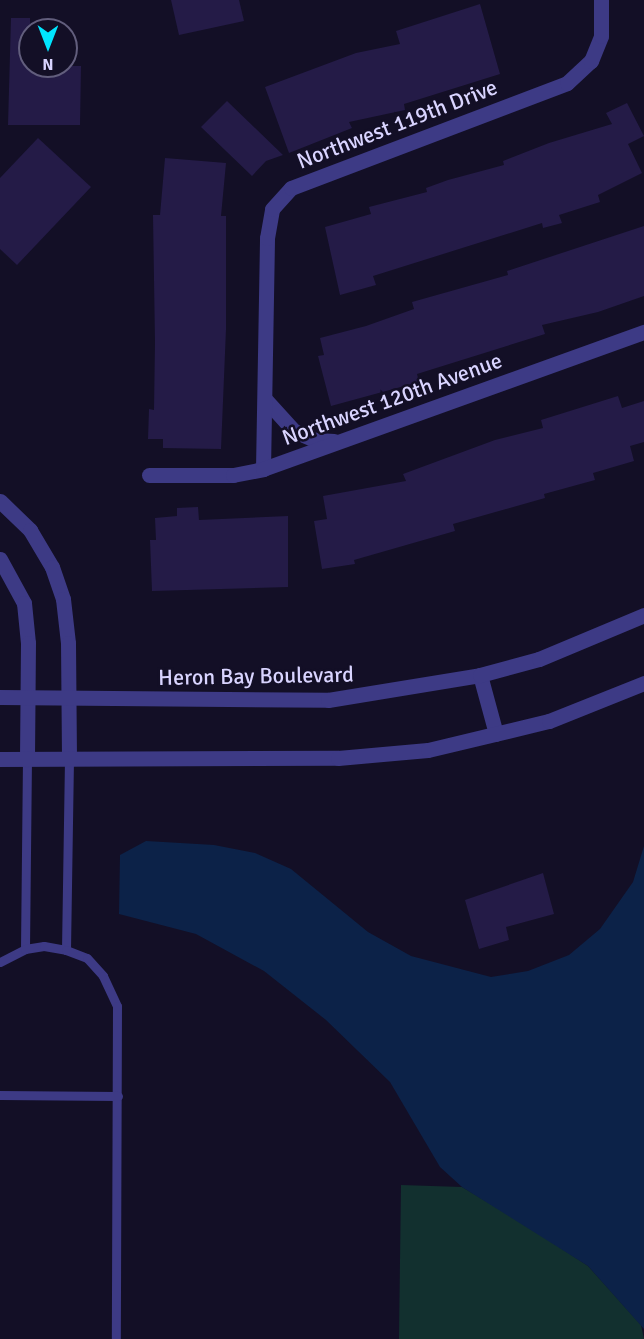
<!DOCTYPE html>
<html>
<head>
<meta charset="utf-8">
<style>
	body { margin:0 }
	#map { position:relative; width:644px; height:1339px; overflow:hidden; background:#130f26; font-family:Signika,sans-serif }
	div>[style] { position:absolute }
	.green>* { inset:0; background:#12302f }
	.water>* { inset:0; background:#0c2248 }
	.building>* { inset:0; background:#241b47 }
	.service>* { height:9px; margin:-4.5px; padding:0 4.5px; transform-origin:4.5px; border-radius:4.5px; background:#3d3a85 }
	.minor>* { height:15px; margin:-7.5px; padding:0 7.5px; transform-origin:7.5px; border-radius:7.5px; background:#3d3a85 }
	.tertiary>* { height:15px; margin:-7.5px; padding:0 7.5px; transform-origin:7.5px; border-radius:7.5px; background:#3d3a85 }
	span { translate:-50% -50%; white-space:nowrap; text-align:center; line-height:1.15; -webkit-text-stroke:5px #130f26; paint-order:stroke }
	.street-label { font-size:22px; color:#d9d4ff }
	.north { position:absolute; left:18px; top:18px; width:60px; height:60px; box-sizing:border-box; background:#130f26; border:2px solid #625e7d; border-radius:50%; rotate:180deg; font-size:16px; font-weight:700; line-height:24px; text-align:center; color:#d9d4ff }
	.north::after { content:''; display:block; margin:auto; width:21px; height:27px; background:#00e5ff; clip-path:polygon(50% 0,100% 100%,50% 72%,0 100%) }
</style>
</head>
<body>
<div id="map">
	<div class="green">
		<i style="clip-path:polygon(401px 1185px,462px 1187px,526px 1225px,588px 1266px,641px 1325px,644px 1339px,399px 1339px)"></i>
	</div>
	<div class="water">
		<i style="clip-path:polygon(146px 841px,214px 845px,255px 853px,291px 869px,368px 932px,411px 956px,491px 977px,528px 971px,569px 955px,600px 929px,633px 882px,644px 846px,644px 1329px,588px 1266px,462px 1187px,440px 1167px,390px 1082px,326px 1020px,264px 971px,196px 934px,119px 914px,120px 855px)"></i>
	</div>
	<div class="building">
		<i style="clip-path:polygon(171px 0,239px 0,244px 21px,179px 35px)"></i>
		<i style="clip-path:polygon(480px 4px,500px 74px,404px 104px,405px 110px,349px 122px,352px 128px,289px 153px,265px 87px,356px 53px,400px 44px,396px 31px)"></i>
		<i style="clip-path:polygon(11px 18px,30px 18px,30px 66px,81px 66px,80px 125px,8px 125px)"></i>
		<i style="clip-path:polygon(227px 101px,283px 155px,266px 161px,252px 176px,201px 127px)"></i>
		<i style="clip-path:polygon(627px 103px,644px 136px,628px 144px,642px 173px,598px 195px,600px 202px,559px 215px,562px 223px,543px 228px,542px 223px,373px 276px,376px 285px,340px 295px,325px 227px,371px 214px,369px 207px,427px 192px,426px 188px,448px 180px,504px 165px,503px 161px,549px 143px,612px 124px,606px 113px)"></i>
		<i style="clip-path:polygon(38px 138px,91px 187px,17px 265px,0 249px,0 178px)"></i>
		<i style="clip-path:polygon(165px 158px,226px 163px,221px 216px,226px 216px,226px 329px,221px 449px,163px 448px,163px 439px,148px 439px,149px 409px,154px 410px,155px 342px,153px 215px,160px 215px)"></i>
		<i style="clip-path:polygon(644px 226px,644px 296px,598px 312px,542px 325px,545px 334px,417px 374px,419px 382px,331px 406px,318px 356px,324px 355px,320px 338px,366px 326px,414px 309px,412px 302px,508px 275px,507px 271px)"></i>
		<i style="clip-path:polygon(618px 396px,622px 408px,644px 401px,644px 442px,630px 446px,634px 461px,593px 473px,595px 480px,544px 494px,545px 498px,453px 524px,455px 531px,354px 560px,355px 564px,322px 569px,314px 521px,327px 519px,323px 496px,406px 481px,403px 474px,495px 440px,543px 428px,541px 420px)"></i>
		<i style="clip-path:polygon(198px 507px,199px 520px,288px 516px,288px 587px,152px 591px,150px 540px,156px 540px,155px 518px,177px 516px,177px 508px)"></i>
		<i style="clip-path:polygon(543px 873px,554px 914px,506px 927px,509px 940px,479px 949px,465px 900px)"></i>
	</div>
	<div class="service">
		<i style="left:25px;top:949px;width:189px;rotate:-89.4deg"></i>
		<i style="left:66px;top:950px;width:190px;rotate:-89.1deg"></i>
		<i style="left:0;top:962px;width:28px;rotate:-27deg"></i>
		<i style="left:25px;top:949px;width:19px;rotate:-9deg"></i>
		<i style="left:44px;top:946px;width:22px;rotate:10deg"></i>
		<i style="left:66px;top:950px;width:22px;rotate:21deg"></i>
		<i style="left:87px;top:958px;width:24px;rotate:48deg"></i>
		<i style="left:103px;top:976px;width:33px;rotate:65deg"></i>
		<i style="left:117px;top:1006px;width:333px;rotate:90.2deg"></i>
		<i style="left:0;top:1095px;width:118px;rotate:0.5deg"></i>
	</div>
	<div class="minor">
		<i style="left:265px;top:399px;width:43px;rotate:47.8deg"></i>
		<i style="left:294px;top:431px;width:23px;rotate:23deg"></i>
		<i style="left:315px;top:440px;width:19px;rotate:3deg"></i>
		<i style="left:263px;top:469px;width:231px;rotate:-89deg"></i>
		<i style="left:267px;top:238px;width:29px;rotate:-80deg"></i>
		<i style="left:272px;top:209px;width:28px;rotate:-48deg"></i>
		<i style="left:291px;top:188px;width:295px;rotate:-20.8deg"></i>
		<i style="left:567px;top:83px;width:33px;rotate:-43deg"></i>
		<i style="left:591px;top:61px;width:27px;rotate:-68deg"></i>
		<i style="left:601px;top:36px;width:36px;rotate:-90deg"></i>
		<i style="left:149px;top:475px;width:84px"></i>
		<i style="left:233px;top:475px;width:31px;rotate:-11deg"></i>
		<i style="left:263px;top:469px;width:405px;rotate:-19.8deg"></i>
		<i style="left:0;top:501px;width:42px;rotate:44deg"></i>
		<i style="left:30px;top:530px;width:43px;rotate:59.3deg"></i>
		<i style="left:52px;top:567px;width:34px;rotate:71deg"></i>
		<i style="left:63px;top:599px;width:44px;rotate:83.5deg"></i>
		<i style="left:68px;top:643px;width:117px;rotate:89.5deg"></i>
		<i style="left:0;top:559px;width:50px;rotate:61.4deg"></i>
		<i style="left:24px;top:603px;width:40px;rotate:84.3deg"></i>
		<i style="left:28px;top:643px;width:117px;rotate:90.5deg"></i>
	</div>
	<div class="tertiary">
		<i style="left:480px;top:675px;width:61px;rotate:74.8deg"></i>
		<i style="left:0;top:697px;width:328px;rotate:0.5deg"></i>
		<i style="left:328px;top:700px;width:154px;rotate:-9.3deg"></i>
		<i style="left:480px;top:675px;width:61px;rotate:-15.2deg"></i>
		<i style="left:539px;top:659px;width:114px;rotate:-22.7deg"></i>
		<i style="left:0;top:759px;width:338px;rotate:-0.2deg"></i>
		<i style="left:338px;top:758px;width:90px;rotate:-5.1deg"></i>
		<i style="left:428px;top:750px;width:124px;rotate:-13.5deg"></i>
		<i style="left:549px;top:721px;width:102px;rotate:-21.8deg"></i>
	</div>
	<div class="street-label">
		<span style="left:397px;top:124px;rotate:-21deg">Northwest 119th Drive</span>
		<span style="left:392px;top:399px;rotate:-20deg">Northwest 120th Avenue</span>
		<span style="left:256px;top:676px;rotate:-1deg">Heron Bay Boulevard</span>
	</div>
	<div class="north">N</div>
</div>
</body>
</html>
